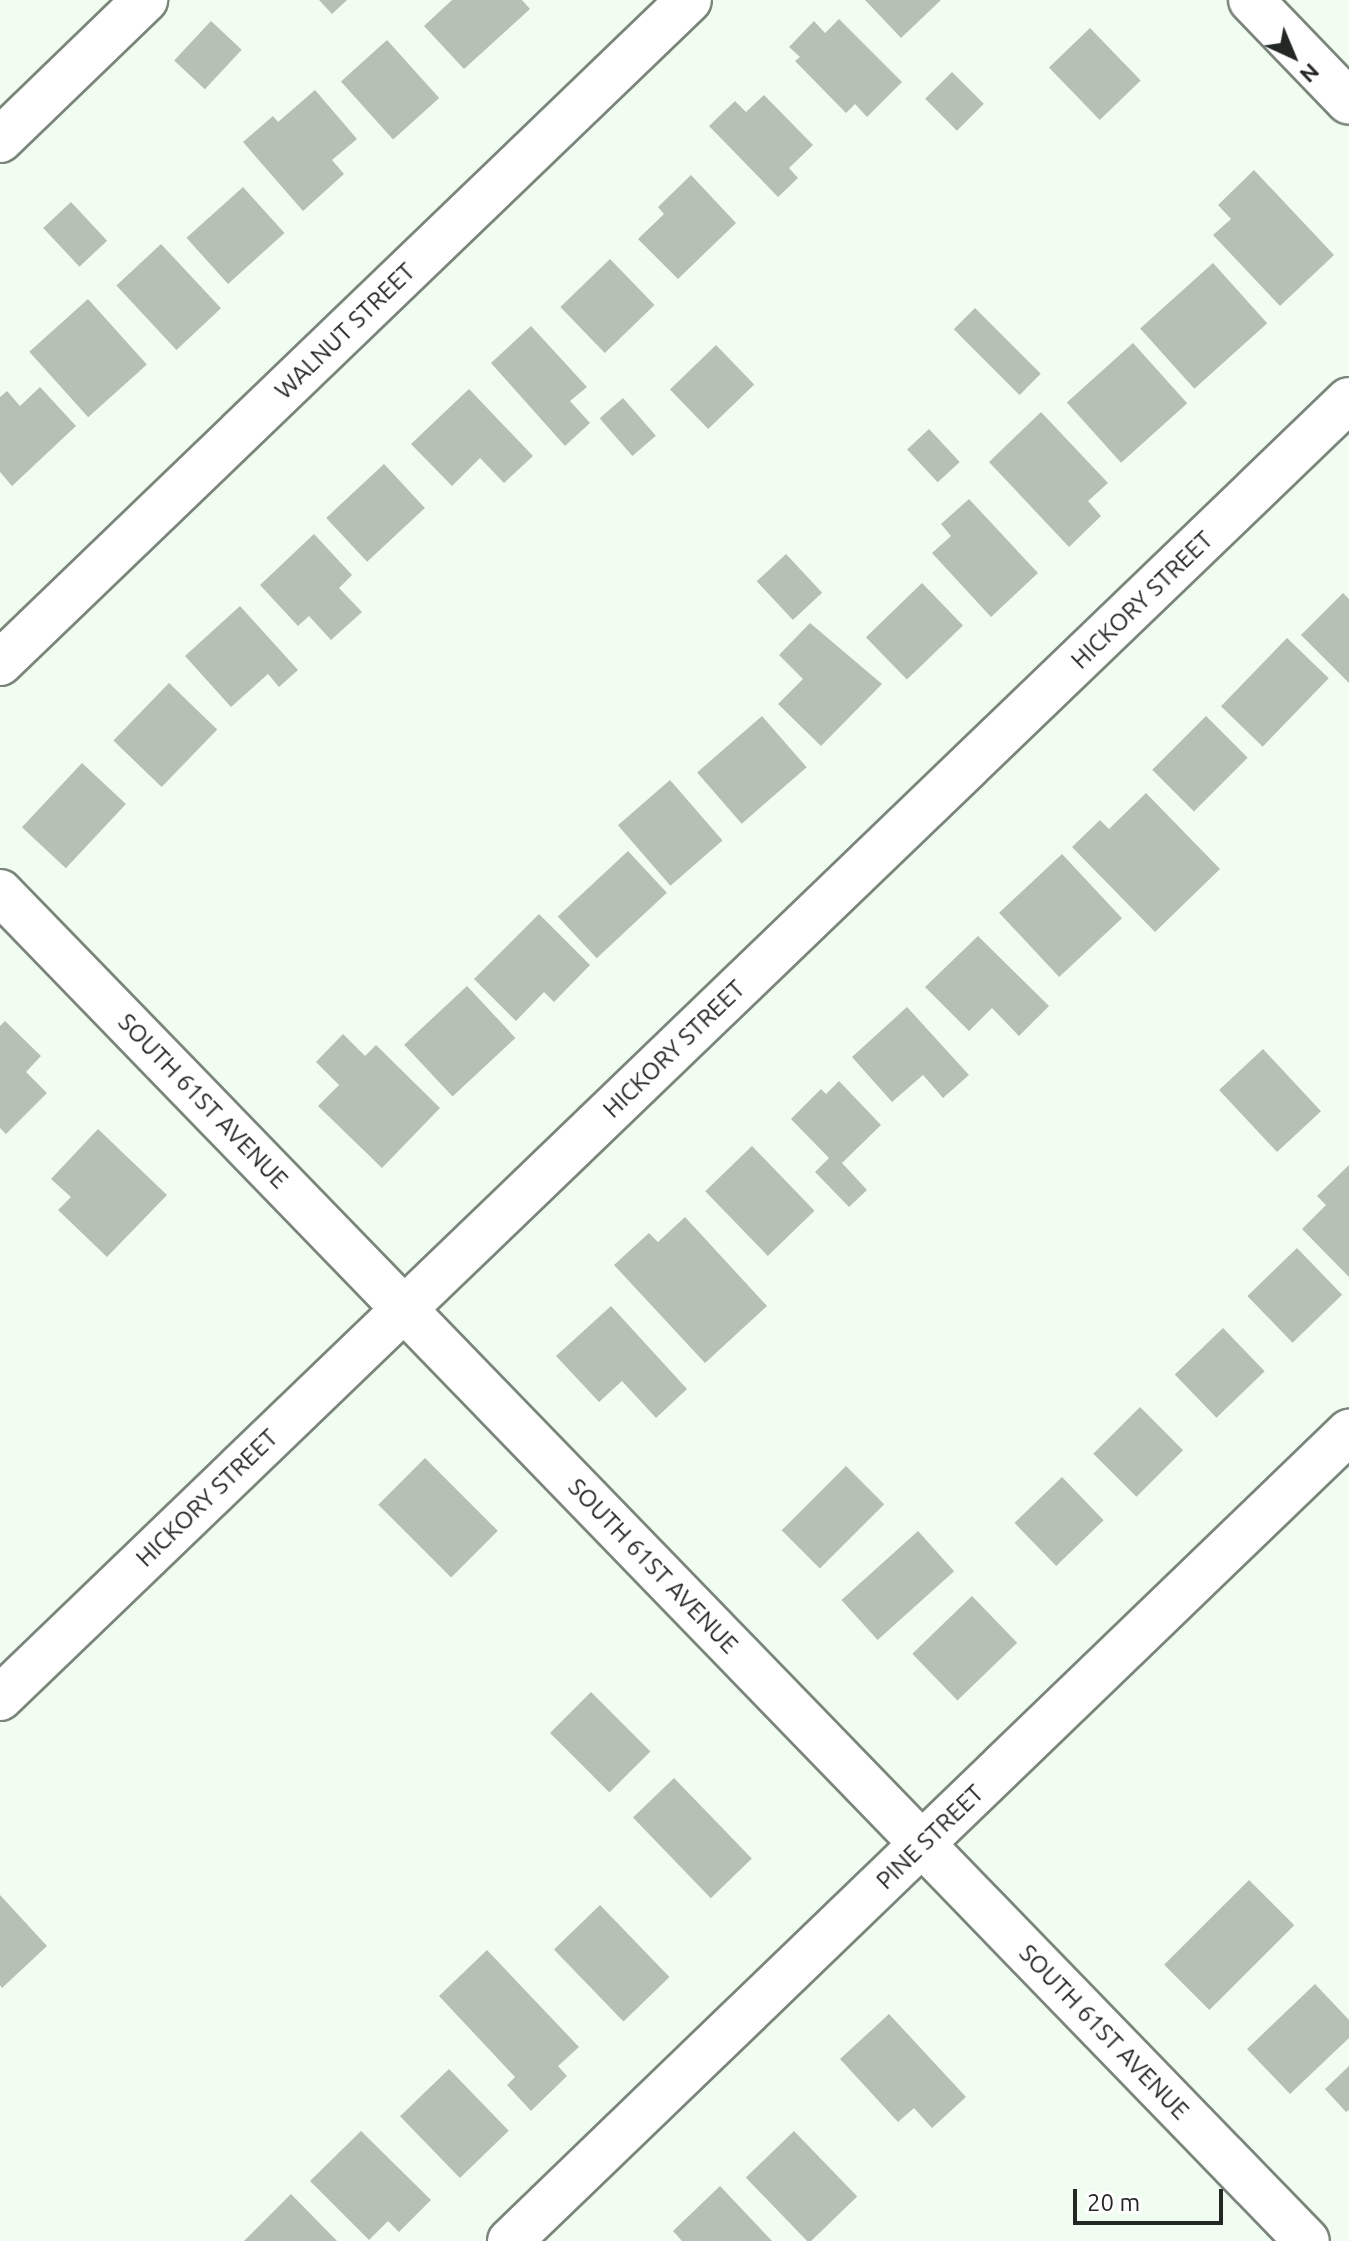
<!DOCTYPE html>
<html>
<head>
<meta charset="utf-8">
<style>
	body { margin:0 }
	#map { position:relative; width:1349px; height:2241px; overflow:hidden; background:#f1fdf1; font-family:Ubuntu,sans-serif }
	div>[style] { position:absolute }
	.building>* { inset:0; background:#b5c1b5; transform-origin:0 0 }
	.roads { filter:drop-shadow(2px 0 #7b867b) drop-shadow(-2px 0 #7b867b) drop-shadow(0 2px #7b867b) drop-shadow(0 -2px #7b867b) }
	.minor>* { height:44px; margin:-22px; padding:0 22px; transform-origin:22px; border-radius:22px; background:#fff }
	span { translate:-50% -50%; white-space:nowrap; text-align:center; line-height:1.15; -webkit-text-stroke:6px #fff; paint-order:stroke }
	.street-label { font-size:24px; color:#242824 }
	.north { position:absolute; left:1253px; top:16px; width:80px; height:80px; -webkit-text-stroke:6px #fff; paint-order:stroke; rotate:136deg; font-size:22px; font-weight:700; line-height:32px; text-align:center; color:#242824 }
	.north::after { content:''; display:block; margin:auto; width:28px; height:36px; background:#242824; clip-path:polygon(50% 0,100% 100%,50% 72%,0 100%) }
	.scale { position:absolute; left:1073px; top:2189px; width:150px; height:36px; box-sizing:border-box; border:4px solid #242824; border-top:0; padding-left:10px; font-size:24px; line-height:28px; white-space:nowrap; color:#242824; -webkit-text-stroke:6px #fff; paint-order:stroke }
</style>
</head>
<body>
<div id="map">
	<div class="building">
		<i style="clip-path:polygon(319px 0,347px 0,332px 14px)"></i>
		<i style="clip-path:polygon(452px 0,522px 0,530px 9px,464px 69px,424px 26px)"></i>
		<i style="clip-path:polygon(865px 0,941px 0,901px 38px)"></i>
		<i style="clip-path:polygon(839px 19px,902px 82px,867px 117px,855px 104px,846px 113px,795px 61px,800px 57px,789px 47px,814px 21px,825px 33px)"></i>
		<i style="left:211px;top:21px;width:42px;height:54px;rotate:43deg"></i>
		<i style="left:1090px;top:28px;width:73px;height:57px;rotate:46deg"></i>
		<i style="left:387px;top:40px;width:78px;height:62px;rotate:48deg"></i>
		<i style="left:952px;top:72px;width:45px;height:38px;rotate:45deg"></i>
		<i style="clip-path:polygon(315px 90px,357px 139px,332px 160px,344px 174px,303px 211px,243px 142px,273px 116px,278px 122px)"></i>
		<i style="clip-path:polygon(764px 95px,813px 145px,789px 168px,798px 178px,778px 197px,709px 126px,735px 101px,746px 112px)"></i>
		<i style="clip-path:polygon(1254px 170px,1334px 255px,1280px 306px,1213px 235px,1231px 219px,1218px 205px)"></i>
		<i style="clip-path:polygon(691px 175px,736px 223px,678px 279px,638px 239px,664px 214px,658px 207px)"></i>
		<i style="left:243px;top:187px;width:62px;height:76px;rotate:48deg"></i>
		<i style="left:71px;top:202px;width:53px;height:38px;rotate:47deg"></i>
		<i style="left:161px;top:244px;width:88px;height:61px;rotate:47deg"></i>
		<i style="left:610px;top:259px;width:64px;height:69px;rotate:46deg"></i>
		<i style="left:1213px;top:263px;width:81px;height:98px;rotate:48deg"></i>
		<i style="left:88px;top:299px;width:88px;height:79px;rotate:48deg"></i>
		<i style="left:975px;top:308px;width:93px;height:30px;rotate:45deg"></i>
		<i style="clip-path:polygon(531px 326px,587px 387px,570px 401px,590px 423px,565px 446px,491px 363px)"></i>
		<i style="left:1133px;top:343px;width:81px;height:89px;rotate:48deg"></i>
		<i style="left:716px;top:345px;width:55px;height:64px;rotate:46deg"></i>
		<i style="clip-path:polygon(40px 387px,76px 426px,12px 486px,0 472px,0 397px,7px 391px,20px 406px)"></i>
		<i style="clip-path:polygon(469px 389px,533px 456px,504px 483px,480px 458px,452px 486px,411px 444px)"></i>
		<i style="left:623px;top:398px;width:50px;height:31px;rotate:49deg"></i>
		<i style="clip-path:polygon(1041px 412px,1108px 483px,1088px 501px,1101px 516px,1069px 547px,989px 462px)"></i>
		<i style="left:929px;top:429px;width:45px;height:30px;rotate:47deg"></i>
		<i style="left:384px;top:464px;width:60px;height:79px;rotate:47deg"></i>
		<i style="clip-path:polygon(969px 499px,1038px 573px,991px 617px,932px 553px,951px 536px,941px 524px)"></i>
		<i style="clip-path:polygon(314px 534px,352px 575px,339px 588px,362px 612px,331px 640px,309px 616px,298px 626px,260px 585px)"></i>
		<i style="left:786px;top:554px;width:53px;height:40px;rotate:47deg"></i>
		<i style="left:922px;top:583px;width:59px;height:78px;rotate:46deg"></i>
		<i style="clip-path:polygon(1343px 593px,1349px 599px,1349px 683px,1301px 635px)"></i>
		<i style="clip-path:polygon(240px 606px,298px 670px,279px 687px,268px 674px,231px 707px,185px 656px)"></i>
		<i style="clip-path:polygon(810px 623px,882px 684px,821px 746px,778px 704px,803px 679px,779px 655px)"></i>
		<i style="left:1287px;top:638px;width:58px;height:95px;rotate:44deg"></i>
		<i style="left:169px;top:683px;width:67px;height:80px;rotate:44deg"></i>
		<i style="left:762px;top:716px;width:68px;height:86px;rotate:49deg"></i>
		<i style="left:1206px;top:716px;width:59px;height:76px;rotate:45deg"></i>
		<i style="left:82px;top:763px;width:60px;height:88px;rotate:43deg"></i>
		<i style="left:670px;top:780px;width:80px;height:69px;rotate:49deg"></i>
		<i style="clip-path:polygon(1146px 793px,1220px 869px,1155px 932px,1072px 847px,1100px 820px,1109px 829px)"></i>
		<i style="left:628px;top:851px;width:57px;height:96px;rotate:47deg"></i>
		<i style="left:1062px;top:854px;width:88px;height:86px;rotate:47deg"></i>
		<i style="clip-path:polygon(539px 914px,590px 965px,554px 1002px,544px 992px,516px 1021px,474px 979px)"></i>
		<i style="clip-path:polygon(978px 936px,1049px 1006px,1019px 1036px,992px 1008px,969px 1031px,925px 987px)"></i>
		<i style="left:467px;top:986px;width:71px;height:86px;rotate:47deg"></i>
		<i style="clip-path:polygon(907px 1007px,969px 1075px,943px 1098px,923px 1075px,892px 1102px,852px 1057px)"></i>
		<i style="clip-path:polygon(5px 1021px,41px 1056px,26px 1072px,47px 1093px,6px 1134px,0 1128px,0 1026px)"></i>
		<i style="clip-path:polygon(343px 1034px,365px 1056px,376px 1045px,440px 1108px,382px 1168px,318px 1106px,339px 1085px,316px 1062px)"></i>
		<i style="left:1263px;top:1049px;width:85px;height:60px;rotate:47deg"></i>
		<i style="clip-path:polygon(839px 1081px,881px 1125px,842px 1163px,867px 1190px,849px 1207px,815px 1172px,829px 1158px,791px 1119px,821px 1089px,826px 1094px)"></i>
		<i style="clip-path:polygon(98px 1129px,167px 1195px,107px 1257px,58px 1210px,71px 1197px,51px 1179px)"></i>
		<i style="left:752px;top:1146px;width:90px;height:65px;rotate:46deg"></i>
		<i style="clip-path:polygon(1349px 1165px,1349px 1277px,1302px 1229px,1326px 1205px,1317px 1196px)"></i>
		<i style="clip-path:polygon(685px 1217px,767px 1306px,705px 1363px,614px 1265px,649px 1233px,658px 1242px)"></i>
		<i style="left:1297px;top:1248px;width:65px;height:69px;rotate:46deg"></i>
		<i style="clip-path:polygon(611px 1306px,687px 1389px,656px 1418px,622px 1381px,599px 1402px,556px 1356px)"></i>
		<i style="left:1223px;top:1328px;width:60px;height:67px;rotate:46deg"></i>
		<i style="left:1140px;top:1407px;width:61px;height:66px;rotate:45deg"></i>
		<i style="left:425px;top:1458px;width:103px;height:66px;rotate:45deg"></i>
		<i style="left:846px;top:1466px;width:54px;height:91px;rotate:45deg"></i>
		<i style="left:1062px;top:1477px;width:60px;height:66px;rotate:46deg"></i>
		<i style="left:918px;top:1531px;width:54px;height:103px;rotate:48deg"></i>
		<i style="left:972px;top:1596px;width:65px;height:83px;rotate:46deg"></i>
		<i style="left:591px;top:1692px;width:84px;height:58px;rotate:45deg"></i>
		<i style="left:674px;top:1778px;width:112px;height:57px;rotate:46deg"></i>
		<i style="left:1249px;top:1880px;width:64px;height:120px;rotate:45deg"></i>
		<i style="clip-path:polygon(0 1895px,47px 1946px,2px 1988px,0 1985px)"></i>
		<i style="left:600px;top:1905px;width:100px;height:64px;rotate:46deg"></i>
		<i style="clip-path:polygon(487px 1950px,579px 2047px,558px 2066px,567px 2076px,531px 2111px,507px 2085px,515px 2077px,439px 1996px)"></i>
		<i style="clip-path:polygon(1315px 1984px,1349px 2020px,1349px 2038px,1290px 2094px,1247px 2049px)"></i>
		<i style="clip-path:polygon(889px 2014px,966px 2097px,932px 2128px,914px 2108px,898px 2122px,840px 2059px)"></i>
		<i style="clip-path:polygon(1349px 2066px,1349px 2110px,1346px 2112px,1325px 2089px)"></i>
		<i style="left:449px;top:2069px;width:86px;height:68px;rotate:46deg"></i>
		<i style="clip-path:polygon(361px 2131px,431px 2200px,399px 2232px,388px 2221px,369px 2240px,310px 2181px)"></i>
		<i style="left:794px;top:2131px;width:91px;height:67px;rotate:46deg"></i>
		<i style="clip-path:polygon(720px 2186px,772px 2241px,682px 2241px,673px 2231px)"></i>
		<i style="clip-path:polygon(291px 2194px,337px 2241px,244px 2241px)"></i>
	</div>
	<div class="roads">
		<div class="minor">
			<i style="left:1251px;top:0;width:141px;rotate:46.1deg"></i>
			<i style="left:0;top:140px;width:202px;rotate:-44deg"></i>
			<i style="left:0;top:663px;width:956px;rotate:-43.9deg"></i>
			<i style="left:0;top:892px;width:1878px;rotate:45.91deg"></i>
			<i style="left:0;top:1698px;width:1872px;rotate:-43.9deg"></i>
			<i style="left:510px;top:2241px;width:1166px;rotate:-43.96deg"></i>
		</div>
	</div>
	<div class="street-label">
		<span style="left:345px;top:331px;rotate:-44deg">WALNUT STREET</span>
		<span style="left:1142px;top:600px;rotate:-44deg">HICKORY STREET</span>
		<span style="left:674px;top:1049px;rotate:-44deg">HICKORY STREET</span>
		<span style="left:203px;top:1101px;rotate:46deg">SOUTH 61ST AVENUE</span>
		<span style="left:207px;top:1498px;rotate:-44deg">HICKORY STREET</span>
		<span style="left:653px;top:1566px;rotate:46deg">SOUTH 61ST AVENUE</span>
		<span style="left:930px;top:1837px;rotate:-44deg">PINE STREET</span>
		<span style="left:1104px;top:2032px;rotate:46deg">SOUTH 61ST AVENUE</span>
	</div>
	<div class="north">N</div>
	<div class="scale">20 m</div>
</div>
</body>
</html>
